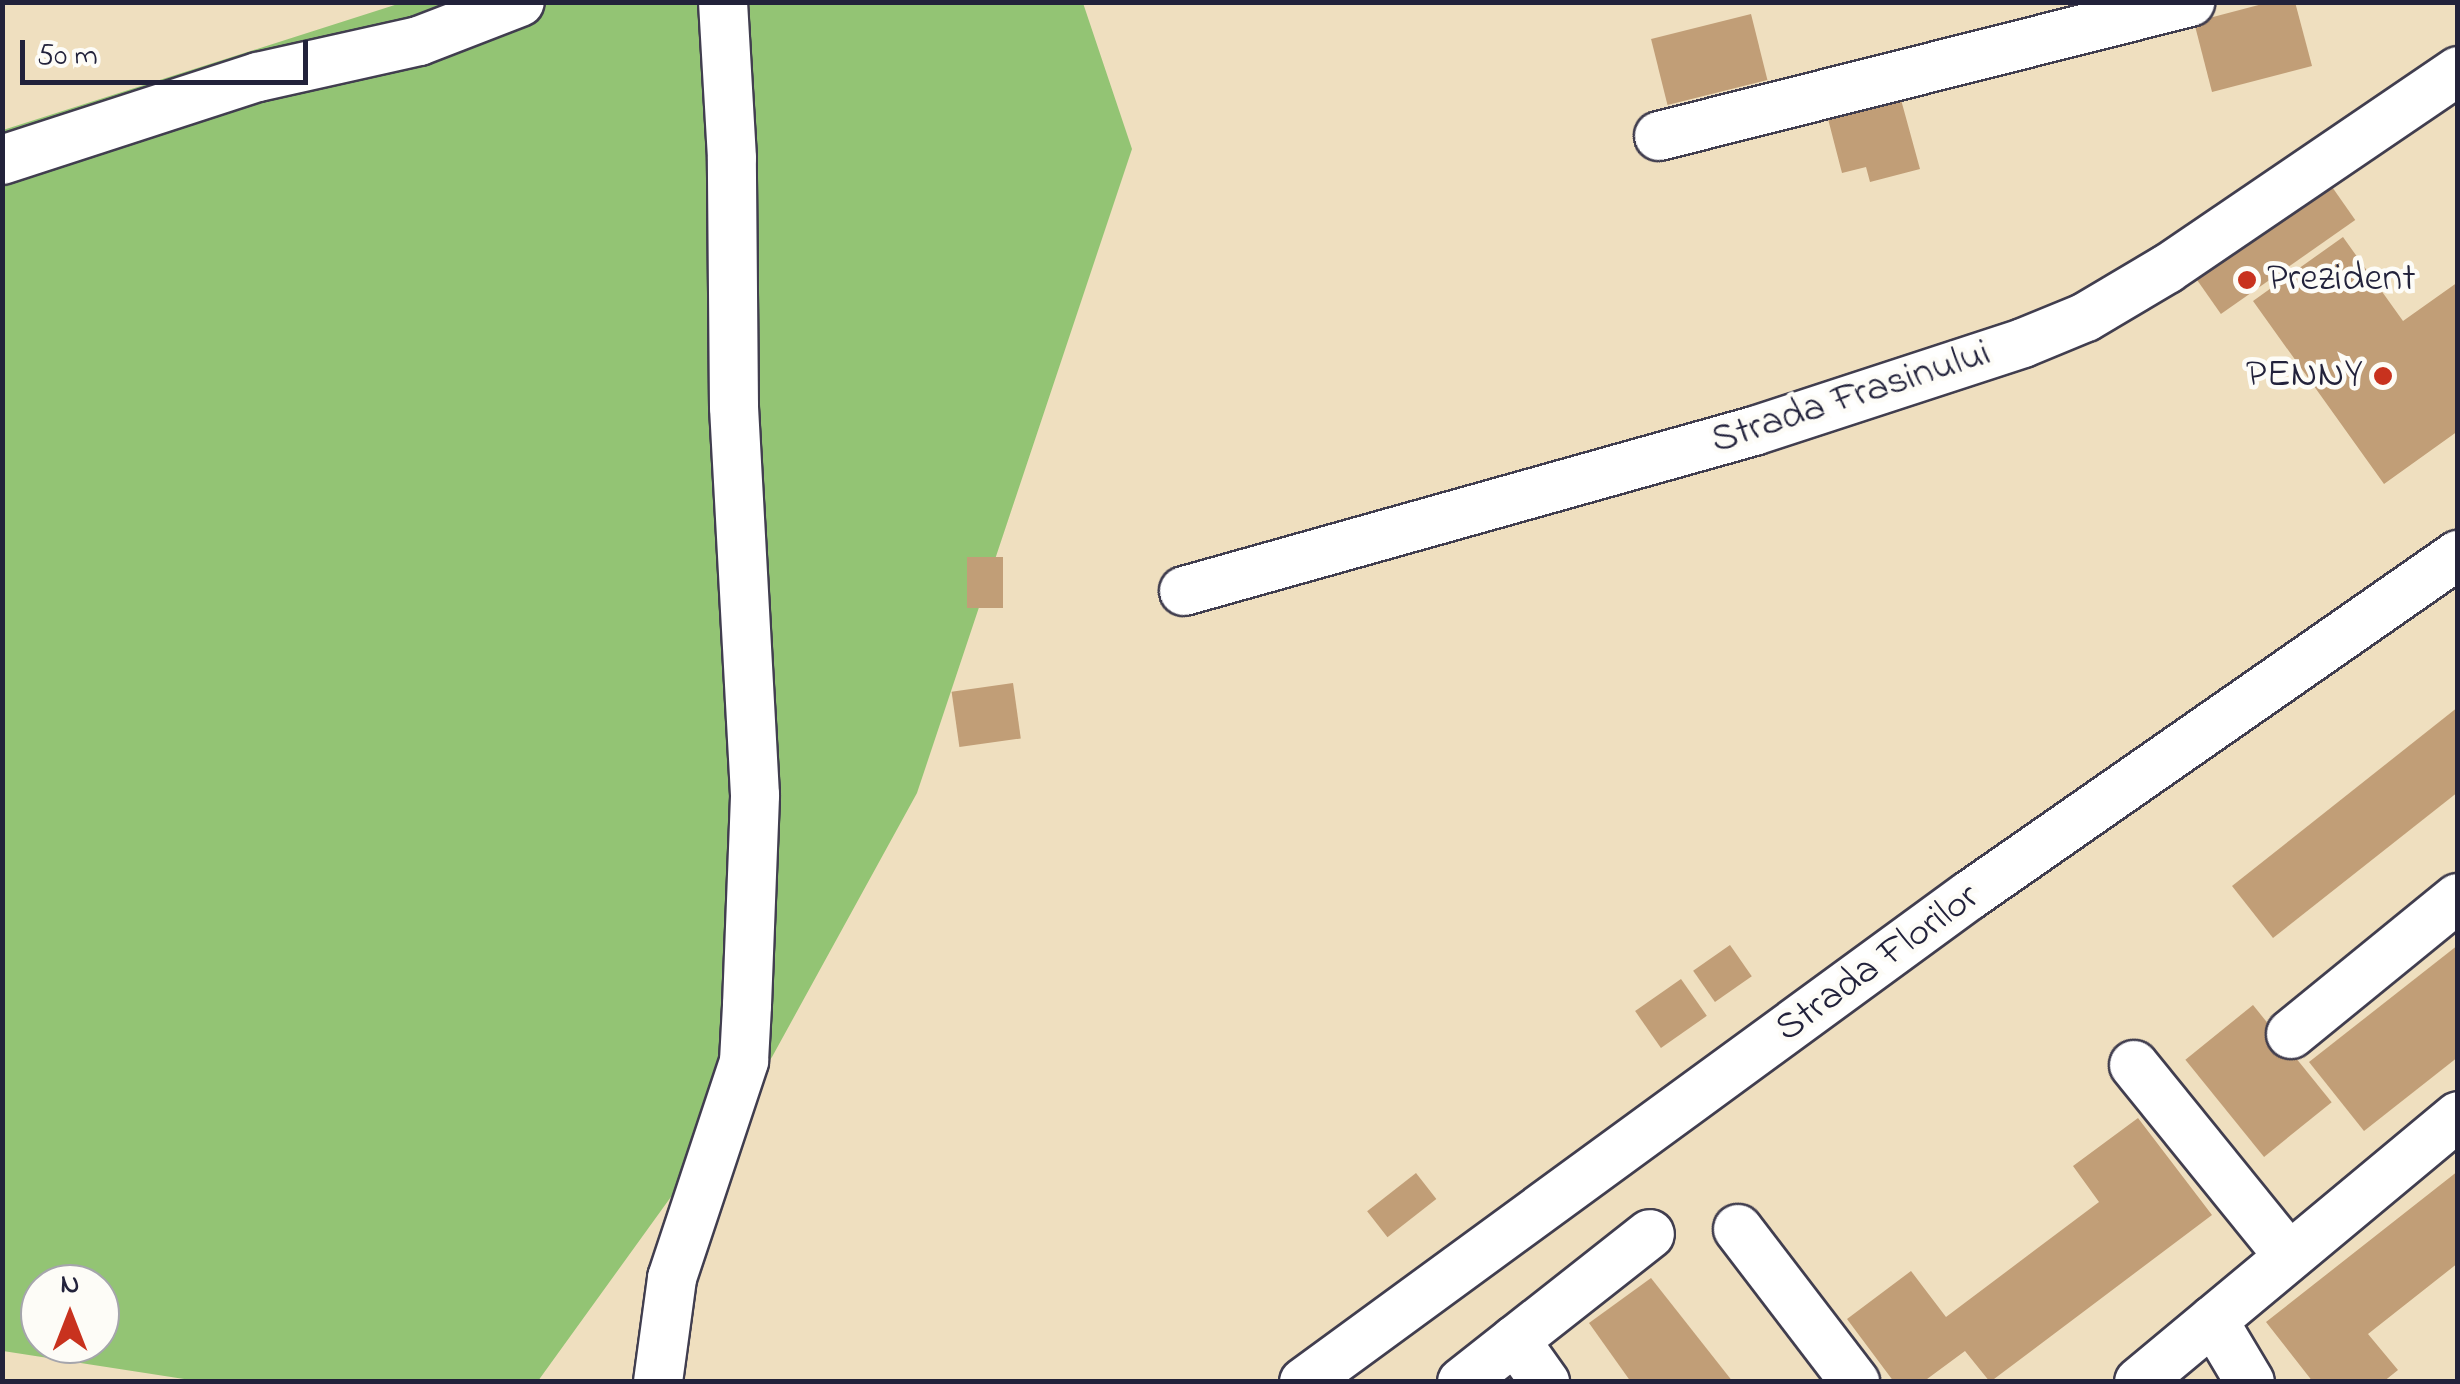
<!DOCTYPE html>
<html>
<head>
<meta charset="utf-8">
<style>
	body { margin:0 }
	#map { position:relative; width:2460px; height:1384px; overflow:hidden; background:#efdfbf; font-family:"Indie Flower",sans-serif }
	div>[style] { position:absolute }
	.green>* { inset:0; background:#93c474 }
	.building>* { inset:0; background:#c19e77; transform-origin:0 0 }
	.roads { filter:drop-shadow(2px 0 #413e4f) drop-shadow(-2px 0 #413e4f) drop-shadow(0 2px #413e4f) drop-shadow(0 -2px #413e4f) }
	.minor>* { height:48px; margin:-24px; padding:0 24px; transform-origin:24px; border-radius:24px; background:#fff }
	.dots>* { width:28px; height:28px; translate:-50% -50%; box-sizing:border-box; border:5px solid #fdfcf7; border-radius:50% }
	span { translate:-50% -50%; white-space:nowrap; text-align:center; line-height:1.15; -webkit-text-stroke:9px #fdfcf7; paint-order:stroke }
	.poi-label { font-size:40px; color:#22223b }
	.left { translate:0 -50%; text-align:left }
	.right { translate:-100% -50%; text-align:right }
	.street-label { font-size:40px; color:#22223b }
	.frame { position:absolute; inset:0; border:5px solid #22223b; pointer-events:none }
	.north { position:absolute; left:20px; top:1264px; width:100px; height:100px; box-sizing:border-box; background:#fdfcf7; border:2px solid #a5a5ac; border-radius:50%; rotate:0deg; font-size:28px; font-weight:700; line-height:40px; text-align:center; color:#22223b }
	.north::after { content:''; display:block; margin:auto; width:35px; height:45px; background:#c8321e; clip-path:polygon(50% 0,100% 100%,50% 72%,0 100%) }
	.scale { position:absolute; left:20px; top:40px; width:288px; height:45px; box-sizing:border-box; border:5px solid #22223b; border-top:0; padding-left:12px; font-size:30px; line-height:35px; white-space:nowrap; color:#22223b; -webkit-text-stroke:8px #fdfcf7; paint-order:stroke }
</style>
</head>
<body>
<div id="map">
	<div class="green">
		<i style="clip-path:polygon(evenodd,401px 3px,1083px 3px,1132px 149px,917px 793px,772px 1057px,538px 1381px,197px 1381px,3px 1351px,3px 130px,401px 3px,40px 1284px,100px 1284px,100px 1344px,40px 1344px,40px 1284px)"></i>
	</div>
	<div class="building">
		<i style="clip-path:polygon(2270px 2px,2295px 2px,2312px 66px,2212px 92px,2194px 22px)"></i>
		<i style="left:1751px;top:14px;width:68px;height:103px;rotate:76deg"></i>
		<i style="clip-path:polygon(1900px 96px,1920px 169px,1870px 182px,1866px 167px,1842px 173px,1827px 115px)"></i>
		<i style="left:2330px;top:184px;width:44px;height:164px;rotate:55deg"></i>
		<i style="clip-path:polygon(2343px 237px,2403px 321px,2458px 282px,2458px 431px,2384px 484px,2253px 301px)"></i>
		<i style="left:967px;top:557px;width:36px;height:51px"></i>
		<i style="left:1013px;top:683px;width:56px;height:62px;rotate:82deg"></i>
		<i style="clip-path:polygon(2458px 707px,2458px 792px,2273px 938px,2232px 886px)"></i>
		<i style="left:1730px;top:945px;width:38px;height:45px;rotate:55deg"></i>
		<i style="clip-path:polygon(2458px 945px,2458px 1057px,2364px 1131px,2309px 1062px)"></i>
		<i style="left:1681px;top:979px;width:45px;height:56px;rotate:55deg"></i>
		<i style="left:2253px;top:1005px;width:125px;height:87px;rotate:51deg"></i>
		<i style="clip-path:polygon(2138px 1118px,2212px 1215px,1990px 1382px,1965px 1351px,1923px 1382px,1894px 1382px,1847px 1319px,1911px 1271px,1946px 1317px,2099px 1202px,2073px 1166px)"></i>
		<i style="clip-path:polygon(2458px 1171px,2458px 1263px,2368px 1334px,2398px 1370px,2383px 1382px,2313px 1382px,2266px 1322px)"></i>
		<i style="left:1416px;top:1173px;width:33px;height:62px;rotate:52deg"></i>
		<i style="clip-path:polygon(1651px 1278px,1733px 1382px,1631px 1382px,1589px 1323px)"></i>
	</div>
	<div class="roads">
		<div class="minor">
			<i style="left:1659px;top:136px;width:548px;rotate:-14.16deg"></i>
			<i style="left:2px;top:160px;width:269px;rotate:-18deg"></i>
			<i style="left:258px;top:77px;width:165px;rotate:-12.6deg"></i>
			<i style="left:419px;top:41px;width:108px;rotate:-21.1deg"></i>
			<i style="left:1184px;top:591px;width:592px;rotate:-15.68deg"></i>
			<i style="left:1754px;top:431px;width:283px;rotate:-18.1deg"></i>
			<i style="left:2023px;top:343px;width:68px;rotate:-22.4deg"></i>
			<i style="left:2086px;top:317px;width:94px;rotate:-30.7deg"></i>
			<i style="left:2167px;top:269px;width:352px;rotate:-34.2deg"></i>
			<i style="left:2291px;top:1034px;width:215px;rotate:-39.2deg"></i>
			<i style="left:2134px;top:1065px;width:243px;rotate:51deg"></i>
			<i style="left:1738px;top:1229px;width:193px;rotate:52.6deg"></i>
			<i style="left:2213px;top:1320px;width:72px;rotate:59.2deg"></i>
			<i style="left:1515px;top:1340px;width:52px;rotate:54.5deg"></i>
			<i style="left:658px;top:1382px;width:105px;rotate:-82.3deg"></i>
			<i style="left:672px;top:1278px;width:229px;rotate:-71.6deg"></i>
			<i style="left:744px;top:1061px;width:56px;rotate:-86.9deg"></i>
			<i style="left:747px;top:1005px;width:210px;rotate:-87.8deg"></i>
			<i style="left:755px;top:795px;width:389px;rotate:-93.1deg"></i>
			<i style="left:734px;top:407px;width:249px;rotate:-90.5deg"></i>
			<i style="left:732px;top:158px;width:156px;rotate:-93.3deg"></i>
			<i style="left:1304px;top:1382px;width:825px;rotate:-36.18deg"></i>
			<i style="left:1970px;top:895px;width:595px;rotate:-34.87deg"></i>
			<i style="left:1462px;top:1382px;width:239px;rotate:-38.2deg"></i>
			<i style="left:2139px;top:1382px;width:415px;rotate:-39.8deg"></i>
		</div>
	</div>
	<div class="dots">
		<i style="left:2247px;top:280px;background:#c8321e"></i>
		<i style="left:2383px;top:376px;background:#c8321e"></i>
	</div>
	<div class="poi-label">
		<span class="left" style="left:2267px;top:280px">Prezident</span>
		<span class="right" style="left:2363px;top:376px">PENNY</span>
	</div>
	<div class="street-label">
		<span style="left:1851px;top:398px;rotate:-18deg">Strada Frasinului</span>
		<span style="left:1878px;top:964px;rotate:-36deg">Strada Florilor</span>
	</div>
	<div class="frame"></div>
	<div class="north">N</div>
	<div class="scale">50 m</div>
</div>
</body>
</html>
